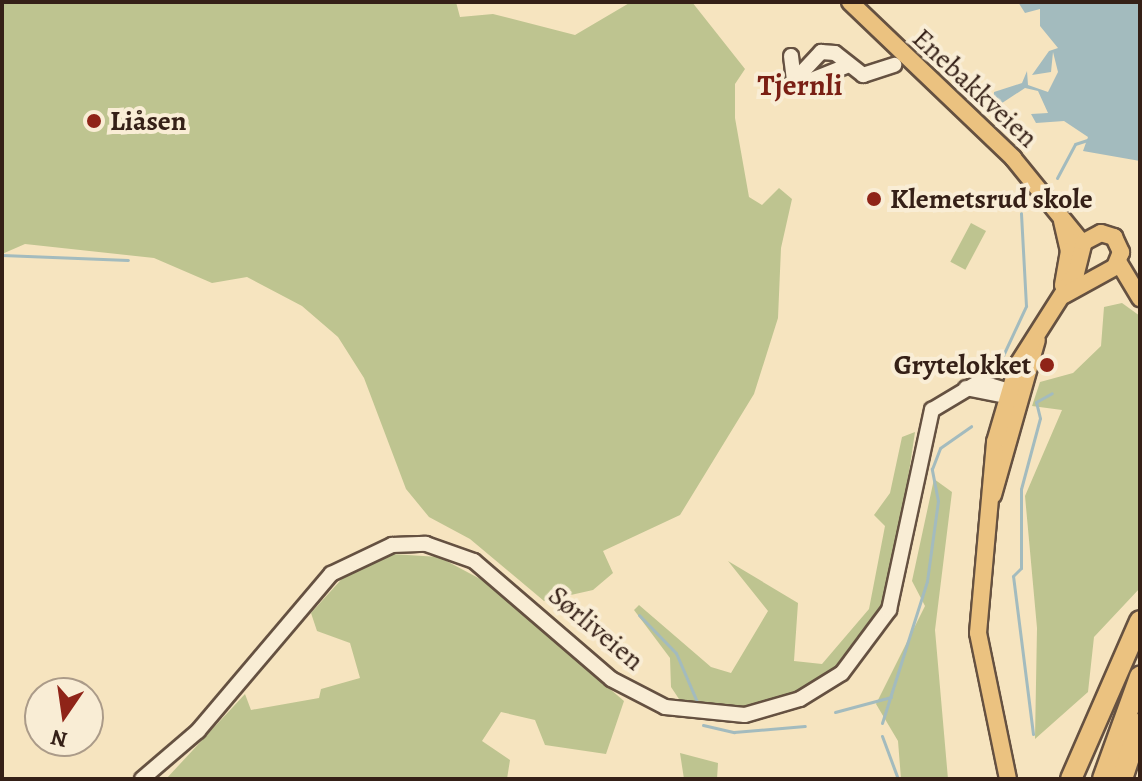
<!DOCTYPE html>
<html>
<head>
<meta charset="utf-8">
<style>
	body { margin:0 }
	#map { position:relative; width:1142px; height:781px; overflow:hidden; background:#f6e4bf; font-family:Alegreya,serif }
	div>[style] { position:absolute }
	.green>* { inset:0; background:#bec490; transform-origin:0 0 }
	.water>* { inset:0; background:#a3bbbe }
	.stream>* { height:3px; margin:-1.5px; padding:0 1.5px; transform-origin:1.5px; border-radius:1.5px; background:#a3bbbe }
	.roads { filter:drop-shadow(2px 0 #655141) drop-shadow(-2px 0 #655141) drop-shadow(0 2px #655141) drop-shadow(0 -2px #655141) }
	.minor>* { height:14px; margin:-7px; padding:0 7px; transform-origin:7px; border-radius:7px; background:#f9edd5 }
	.major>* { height:16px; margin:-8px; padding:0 8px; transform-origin:8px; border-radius:8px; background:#ebc280 }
	.highway>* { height:20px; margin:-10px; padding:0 10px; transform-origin:10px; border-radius:10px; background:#ebc280 }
	.dots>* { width:22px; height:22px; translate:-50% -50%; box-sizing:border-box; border:4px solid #f9edd5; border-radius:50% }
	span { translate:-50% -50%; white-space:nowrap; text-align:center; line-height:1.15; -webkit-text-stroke:8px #f9edd5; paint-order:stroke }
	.street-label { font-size:28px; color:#352017 }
	.poi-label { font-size:28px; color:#352017; font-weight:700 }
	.left { translate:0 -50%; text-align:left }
	.right { translate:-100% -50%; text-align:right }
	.neighbourhood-label { font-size:30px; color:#7a1f14; font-weight:700 }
	.frame { position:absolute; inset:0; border:4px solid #352017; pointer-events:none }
	.north { position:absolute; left:24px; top:677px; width:80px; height:80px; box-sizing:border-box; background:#f9edd5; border:2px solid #ab9b89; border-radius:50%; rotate:193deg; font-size:22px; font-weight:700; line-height:32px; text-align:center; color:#352017 }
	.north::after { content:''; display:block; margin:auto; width:28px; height:36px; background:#8f2418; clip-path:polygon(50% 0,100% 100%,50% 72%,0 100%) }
</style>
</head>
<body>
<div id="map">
	<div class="green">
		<i style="clip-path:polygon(2px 2px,456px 2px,460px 17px,493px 14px,575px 35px,631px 2px,692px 2px,745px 69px,735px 84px,735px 118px,749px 197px,762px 205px,779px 188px,792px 199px,781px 248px,778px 318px,754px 394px,680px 515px,603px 551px,613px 573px,593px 590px,544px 601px,470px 539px,429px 517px,406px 489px,364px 378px,338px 337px,302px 306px,247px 277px,212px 283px,154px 258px,25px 244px,2px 254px)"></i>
		<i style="left:971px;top:223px;width:17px;height:44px;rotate:28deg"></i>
		<i style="clip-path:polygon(1122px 303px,1140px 316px,1140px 588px,1094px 637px,1088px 692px,1035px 739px,1037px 628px,1025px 496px,1062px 410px,1032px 406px,1040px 382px,1073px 373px,1101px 346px,1104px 307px)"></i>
		<i style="clip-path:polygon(915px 432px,892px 585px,865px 643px,819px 681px,773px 702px,726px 711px,683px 705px,671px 687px,670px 658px,634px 610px,639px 605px,711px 667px,731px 673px,768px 611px,728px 561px,798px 603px,794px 661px,822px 664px,869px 609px,885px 526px,874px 515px,890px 493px,902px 437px)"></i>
		<i style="clip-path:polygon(934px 479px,952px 492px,935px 630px,948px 779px,901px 779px,898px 741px,876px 704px,925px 606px,912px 581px)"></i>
		<i style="clip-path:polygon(392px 554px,439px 557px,484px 581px,624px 701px,606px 754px,545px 745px,535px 720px,501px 712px,482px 741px,510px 760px,507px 779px,166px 779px,245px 694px,251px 710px,319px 698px,321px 689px,360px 678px,350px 643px,317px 631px,311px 613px,348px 572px)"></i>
		<i style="clip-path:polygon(680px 753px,718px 763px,717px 779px,684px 779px)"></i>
	</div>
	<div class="water">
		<i style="clip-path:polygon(1018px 2px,1140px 2px,1140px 161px,1083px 151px,1088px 137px,1064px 121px,1036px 123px,1031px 114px,1048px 113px,1038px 91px,1025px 88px,993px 109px,994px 92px,1022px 83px,1027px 71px,1028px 85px,1048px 92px,1058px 72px,1053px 52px,1051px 72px,1032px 75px,1049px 51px,1058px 48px,1040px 26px,1040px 9px,1025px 13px)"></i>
	</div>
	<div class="stream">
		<i style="left:1057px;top:178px;width:38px;rotate:-62deg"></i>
		<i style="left:1075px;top:144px;width:13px;rotate:-18deg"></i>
		<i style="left:1030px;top:205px;width:7px;rotate:-45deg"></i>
		<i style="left:2px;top:255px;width:126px;rotate:2.3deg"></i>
		<i style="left:1000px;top:362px;width:62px;rotate:-65.1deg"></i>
		<i style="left:1026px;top:306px;width:93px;rotate:-93.1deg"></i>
		<i style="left:639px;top:615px;width:53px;rotate:45.8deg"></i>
		<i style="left:676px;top:653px;width:56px;rotate:66.7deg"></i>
		<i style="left:835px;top:712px;width:58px;rotate:-15deg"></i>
		<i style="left:882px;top:723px;width:149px;rotate:-72.4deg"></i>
		<i style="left:927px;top:581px;width:81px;rotate:-82.2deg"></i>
		<i style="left:938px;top:501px;width:33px;rotate:-101deg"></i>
		<i style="left:932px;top:469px;width:22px;rotate:-69deg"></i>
		<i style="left:940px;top:448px;width:38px;rotate:-35deg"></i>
		<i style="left:703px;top:725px;width:32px;rotate:13deg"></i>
		<i style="left:734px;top:732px;width:71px;rotate:-4.8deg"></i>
		<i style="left:1033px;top:734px;width:159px;rotate:-97.2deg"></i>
		<i style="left:1013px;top:576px;width:11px;rotate:-45deg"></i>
		<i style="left:1021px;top:568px;width:79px;rotate:-90deg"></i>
		<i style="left:1021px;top:489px;width:73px;rotate:-75deg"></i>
		<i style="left:1040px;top:418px;width:16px;rotate:-104deg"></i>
		<i style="left:1036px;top:402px;width:18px;rotate:-29deg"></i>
		<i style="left:882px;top:736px;width:46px;rotate:69.6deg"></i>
	</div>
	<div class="roads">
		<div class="minor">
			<i style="left:791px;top:56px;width:25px;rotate:83deg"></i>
			<i style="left:794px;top:81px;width:40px;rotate:-47deg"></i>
			<i style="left:821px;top:52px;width:14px;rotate:4deg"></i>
			<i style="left:835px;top:53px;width:36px;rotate:38deg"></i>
			<i style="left:863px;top:75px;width:33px;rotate:-18deg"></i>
			<i style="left:809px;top:81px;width:43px;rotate:-21.8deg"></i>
			<i style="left:966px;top:388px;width:51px;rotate:11.3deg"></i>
			<i style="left:142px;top:779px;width:74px;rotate:-40.6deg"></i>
			<i style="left:198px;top:731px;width:206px;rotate:-49.7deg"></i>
			<i style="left:331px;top:574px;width:68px;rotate:-25.4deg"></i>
			<i style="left:392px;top:545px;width:34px;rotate:-2deg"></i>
			<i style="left:426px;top:544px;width:51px;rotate:19.5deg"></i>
			<i style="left:474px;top:561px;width:181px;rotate:40.7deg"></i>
			<i style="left:611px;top:679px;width:61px;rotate:27.4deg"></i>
			<i style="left:665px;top:707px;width:80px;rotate:5.7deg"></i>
			<i style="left:745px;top:715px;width:57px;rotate:-16.2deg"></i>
			<i style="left:800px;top:699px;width:49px;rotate:-31.8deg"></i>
			<i style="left:842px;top:673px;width:79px;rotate:-53.3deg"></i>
			<i style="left:889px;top:610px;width:205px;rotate:-77.9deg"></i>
			<i style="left:932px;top:410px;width:55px;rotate:-30.8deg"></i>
			<i style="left:979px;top:382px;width:42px;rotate:16.7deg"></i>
		</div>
		<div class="major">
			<i style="left:850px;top:2px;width:226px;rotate:43.7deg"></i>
			<i style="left:1013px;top:158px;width:111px;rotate:50.9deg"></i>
			<i style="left:1062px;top:221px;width:31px;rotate:77deg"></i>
			<i style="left:1069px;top:251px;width:35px;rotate:100deg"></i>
			<i style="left:1119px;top:263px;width:41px;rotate:59deg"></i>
			<i style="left:993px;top:495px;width:161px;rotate:-74.2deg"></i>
			<i style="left:1008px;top:779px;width:149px;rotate:-101.6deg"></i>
			<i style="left:978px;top:633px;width:192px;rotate:-84.9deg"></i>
			<i style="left:995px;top:442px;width:81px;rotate:-73.6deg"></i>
			<i style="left:1018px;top:364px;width:108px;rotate:-57.5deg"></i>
			<i style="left:1076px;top:273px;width:32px;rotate:-76deg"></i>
			<i style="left:1084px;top:242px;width:19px;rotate:-28deg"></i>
			<i style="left:1101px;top:233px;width:14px;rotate:17deg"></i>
			<i style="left:1114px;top:237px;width:17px;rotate:65deg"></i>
			<i style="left:1121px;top:252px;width:16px;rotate:112deg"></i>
			<i style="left:1115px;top:267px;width:58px;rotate:151.2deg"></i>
		</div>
		<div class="highway">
			<i style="left:1071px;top:779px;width:172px;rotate:-66.4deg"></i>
			<i style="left:1103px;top:779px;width:109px;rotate:-70.1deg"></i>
			<i style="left:1122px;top:779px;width:58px;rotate:-71.9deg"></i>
		</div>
	</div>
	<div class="dots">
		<i style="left:94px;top:121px;background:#8f2418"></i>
		<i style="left:874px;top:199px;background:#8f2418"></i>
		<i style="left:1047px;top:365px;background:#8f2418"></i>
	</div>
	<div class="street-label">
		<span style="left:975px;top:88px;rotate:43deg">Enebakkveien</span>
		<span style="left:596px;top:628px;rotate:40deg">Sørliveien</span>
	</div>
	<div class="poi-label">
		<span class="left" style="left:110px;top:121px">Liåsen</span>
		<span class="left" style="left:890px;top:199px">Klemetsrud skole</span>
		<span class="right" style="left:1031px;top:365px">Grytelokket</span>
	</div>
	<div class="neighbourhood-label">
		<span style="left:800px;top:85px">Tjernli</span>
	</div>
	<div class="frame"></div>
	<div class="north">N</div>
</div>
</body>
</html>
